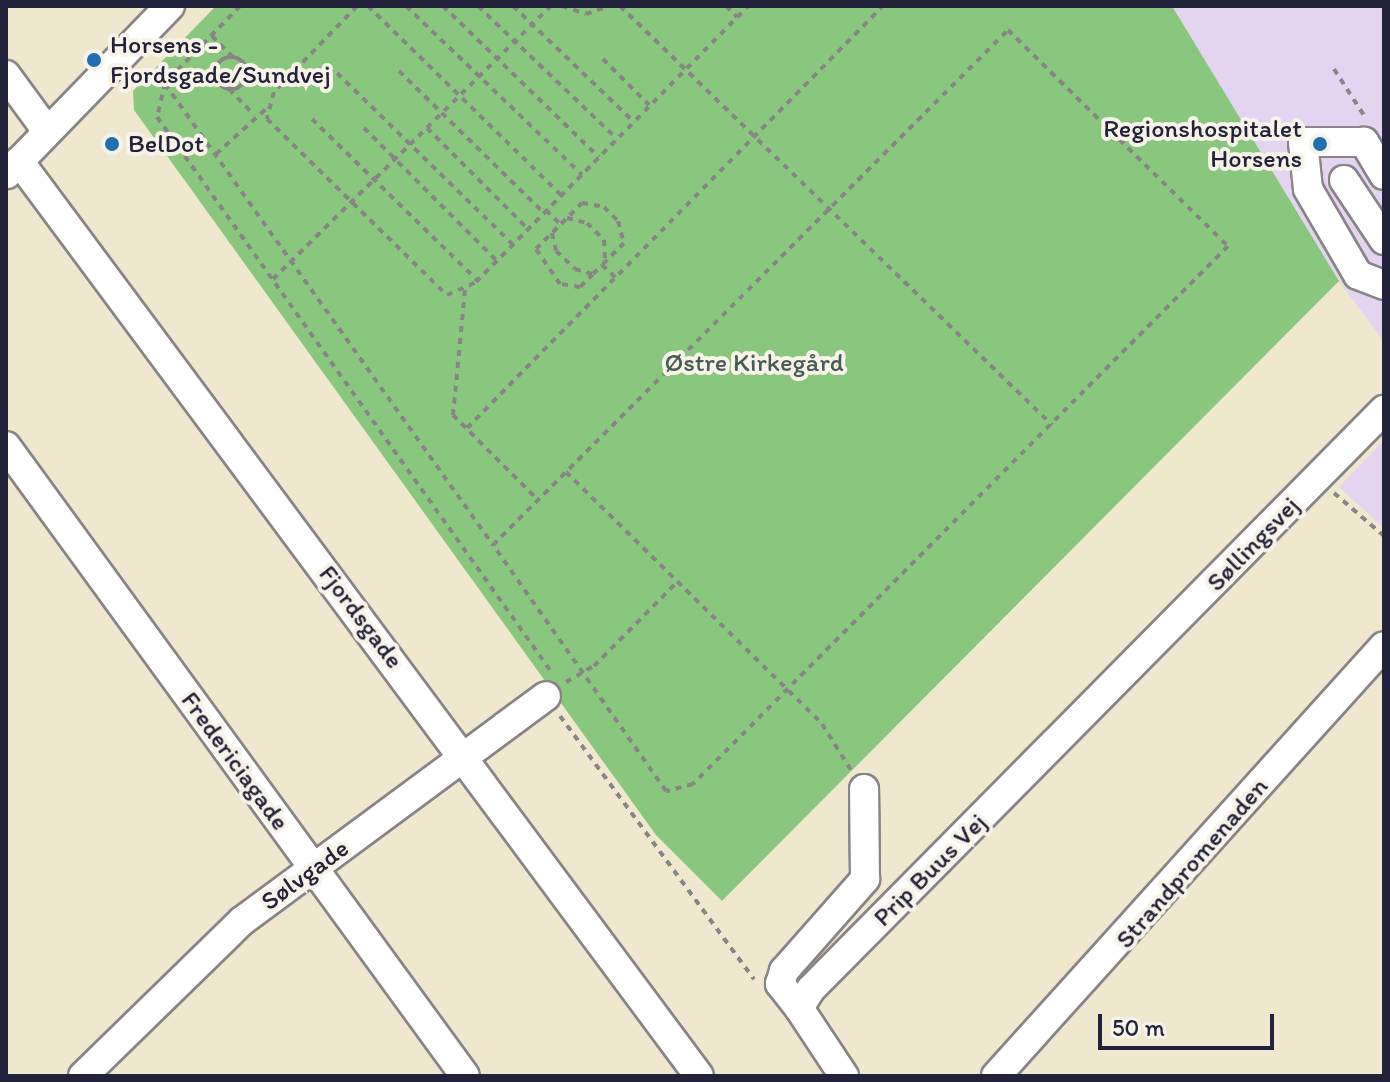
<!DOCTYPE html>
<html>
<head>
<meta charset="utf-8">
<style>
	body { margin:0 }
	#map { position:relative; width:1390px; height:1082px; overflow:hidden; background:#f0e7cf; font-family:Itim,sans-serif }
	div>[style] { position:absolute }
	.built>* { inset:0; background:#e4d3f1 }
	.green>* { inset:0; background:#89c77e }
	.path>* { height:4px; margin-top:-2px; transform-origin:0; background:repeating-linear-gradient(90deg,#898485 0 6px,transparent 0 12px) }
	.path>.ring { margin:-2px; padding:0; box-sizing:content-box; background:none; border:4px solid #898485; border-radius:50% }
	.roads { filter:drop-shadow(2px 0 #898485) drop-shadow(-2px 0 #898485) drop-shadow(0 2px #898485) drop-shadow(0 -2px #898485) }
	.minor>* { height:28px; margin:-14px; padding:0 14px; transform-origin:14px; border-radius:14px; background:#fff }
	.dots>* { width:22px; height:22px; translate:-50% -50%; box-sizing:border-box; border:4px solid #f7f3e8; border-radius:50% }
	span { translate:-50% -50%; white-space:nowrap; text-align:center; line-height:1.15; -webkit-text-stroke:8px #f7f3e8; paint-order:stroke }
	.poi-label { font-size:26px; color:#22223b }
	.left { translate:0 -50%; text-align:left }
	.right { translate:-100% -50%; text-align:right }
	.park-label { font-size:26px; color:#465c52 }
	.street-label { font-size:26px; color:#22223b }
	.frame { position:absolute; inset:0; border:8px solid #22223b; pointer-events:none }
	.scale { position:absolute; left:1098px; top:1014px; width:176px; height:36px; box-sizing:border-box; border:4px solid #22223b; border-top:0; padding-left:10px; font-size:24px; line-height:28px; white-space:nowrap; color:#22223b; -webkit-text-stroke:6px #f7f3e8; paint-order:stroke }
</style>
</head>
<body>
<div id="map">
	<div class="built">
		<i style="clip-path:polygon(1172px 6px,1384px 6px,1384px 342px,1339px 281px)"></i>
		<i style="clip-path:polygon(1384px 440px,1384px 528px,1339px 487px)"></i>
	</div>
	<div class="green">
		<i style="clip-path:polygon(216px 6px,1172px 6px,1339px 281px,722px 901px,656px 835px,134px 110px,133px 91px)"></i>
	</div>
	<div class="path">
		<i style="left:240px;top:6px;width:107px;rotate:134.2deg"></i>
		<i style="left:165px;top:83px;width:35px;rotate:103deg"></i>
		<i style="left:157px;top:117px;width:678px;rotate:54.6deg"></i>
		<i style="left:357px;top:6px;width:120px;rotate:134deg"></i>
		<i style="left:274px;top:92px;width:28px;rotate:105deg"></i>
		<i style="left:267px;top:119px;width:252px;rotate:44.4deg"></i>
		<i style="left:447px;top:295px;width:32px;rotate:-24deg"></i>
		<i style="left:476px;top:282px;width:388px;rotate:-45.4deg"></i>
		<i style="left:368px;top:6px;width:270px;rotate:44.4deg"></i>
		<i style="left:406px;top:6px;width:244px;rotate:43.8deg"></i>
		<i style="left:443px;top:6px;width:217px;rotate:44.1deg"></i>
		<i style="left:478px;top:6px;width:192px;rotate:43.7deg"></i>
		<i style="left:513px;top:6px;width:168px;rotate:43.8deg"></i>
		<i style="left:562px;top:6px;width:25px;rotate:18deg"></i>
		<i style="left:586px;top:14px;width:24px;rotate:-19deg"></i>
		<i style="left:620px;top:6px;width:602px;rotate:44.12deg"></i>
		<i style="left:726px;top:6px;width:16px;rotate:45deg"></i>
		<i style="left:1008px;top:30px;width:308px;rotate:44.5deg"></i>
		<i style="left:1228px;top:246px;width:759px;rotate:134.84deg"></i>
		<i style="left:693px;top:784px;width:28px;rotate:165deg"></i>
		<i style="left:666px;top:791px;width:301px;rotate:-125.1deg"></i>
		<i style="left:493px;top:545px;width:728px;rotate:-45deg"></i>
		<i style="left:212px;top:36px;width:30px;rotate:45deg"></i>
		<i class="ring" style="left:215px;top:57px;width:28px;height:28px"></i>
		<i style="left:603px;top:59px;width:65px;rotate:45deg"></i>
		<i style="left:1334px;top:69px;width:57px;rotate:57.1deg"></i>
		<i style="left:399px;top:71px;width:203px;rotate:44.4deg"></i>
		<i style="left:337px;top:73px;width:246px;rotate:44.3deg"></i>
		<i style="left:165px;top:84px;width:566px;rotate:54.57deg"></i>
		<i style="left:229px;top:89px;width:36px;rotate:46deg"></i>
		<i style="left:312px;top:119px;width:232px;rotate:44.3deg"></i>
		<i style="left:364px;top:128px;width:188px;rotate:45deg"></i>
		<i style="left:427px;top:128px;width:143px;rotate:45deg"></i>
		<i style="left:216px;top:154px;width:69px;rotate:-42deg"></i>
		<i style="left:546px;top:210px;width:20px;rotate:45deg"></i>
		<i style="left:567px;top:218px;width:21px;rotate:14deg"></i>
		<i style="left:587px;top:223px;width:24px;rotate:45deg"></i>
		<i style="left:604px;top:240px;width:21px;rotate:87deg"></i>
		<i style="left:552px;top:233px;width:18px;rotate:77deg"></i>
		<i style="left:556px;top:251px;width:26px;rotate:43deg"></i>
		<i style="left:575px;top:269px;width:19px;rotate:16deg"></i>
		<i style="left:593px;top:274px;width:13px;rotate:-45deg"></i>
		<i style="left:593px;top:274px;width:18px;rotate:135deg"></i>
		<i style="left:580px;top:287px;width:20px;rotate:-171deg"></i>
		<i style="left:560px;top:284px;width:42px;rotate:-124.4deg"></i>
		<i style="left:536px;top:249px;width:65px;rotate:-45deg"></i>
		<i style="left:582px;top:203px;width:22px;rotate:10deg"></i>
		<i style="left:604px;top:207px;width:20px;rotate:45deg"></i>
		<i style="left:618px;top:221px;width:23px;rotate:75deg"></i>
		<i style="left:624px;top:243px;width:31px;rotate:135deg"></i>
		<i style="left:602px;top:265px;width:18px;rotate:43deg"></i>
		<i style="left:273px;top:279px;width:390px;rotate:-44.5deg"></i>
		<i style="left:465px;top:290px;width:126px;rotate:95.5deg"></i>
		<i style="left:453px;top:415px;width:119px;rotate:45deg"></i>
		<i style="left:467px;top:428px;width:593px;rotate:-45.41deg"></i>
		<i style="left:566px;top:472px;width:359px;rotate:44.5deg"></i>
		<i style="left:822px;top:724px;width:54px;rotate:57.8deg"></i>
		<i style="left:1334px;top:493px;width:66px;rotate:40.7deg"></i>
		<i style="left:566px;top:682px;width:32px;rotate:-30deg"></i>
		<i style="left:594px;top:666px;width:118px;rotate:-45.3deg"></i>
		<i style="left:560px;top:716px;width:327px;rotate:53.6deg"></i>
	</div>
	<div class="roads">
		<div class="minor">
			<i style="left:6px;top:75px;width:69px;rotate:53.8deg"></i>
			<i style="left:19px;top:161px;width:1140px;rotate:53.38deg"></i>
			<i style="left:7px;top:174px;width:234px;rotate:-45.9deg"></i>
			<i style="left:1384px;top:175px;width:39px;rotate:-121deg"></i>
			<i style="left:1364px;top:142px;width:61px;rotate:180deg"></i>
			<i style="left:1303px;top:142px;width:47px;rotate:83.9deg"></i>
			<i style="left:1308px;top:189px;width:99px;rotate:59.8deg"></i>
			<i style="left:1358px;top:275px;width:28px;rotate:21deg"></i>
			<i style="left:1344px;top:180px;width:72px;rotate:56.3deg"></i>
			<i style="left:6px;top:446px;width:779px;rotate:53.92deg"></i>
			<i style="left:799px;top:1008px;width:31px;rotate:-128deg"></i>
			<i style="left:780px;top:984px;width:14px;rotate:-73deg"></i>
			<i style="left:784px;top:971px;width:123px;rotate:-48.6deg"></i>
			<i style="left:865px;top:879px;width:90px;rotate:-90.6deg"></i>
			<i style="left:83px;top:1076px;width:222px;rotate:-44.3deg"></i>
			<i style="left:242px;top:921px;width:378px;rotate:-36.5deg"></i>
			<i style="left:844px;top:1076px;width:82px;rotate:-123.5deg"></i>
			<i style="left:799px;top:1008px;width:22px;rotate:-58deg"></i>
			<i style="left:811px;top:989px;width:815px;rotate:-45.3deg"></i>
			<i style="left:996px;top:1076px;width:579px;rotate:-47.94deg"></i>
		</div>
	</div>
	<div class="dots">
		<i style="left:94px;top:60px;background:#1f6fb2"></i>
		<i style="left:112px;top:144px;background:#1f6fb2"></i>
		<i style="left:1320px;top:144px;background:#1f6fb2"></i>
	</div>
	<div class="poi-label">
		<span class="left" style="left:110px;top:60px">Horsens -<br>Fjordsgade/Sundvej</span>
		<span class="right" style="left:1302px;top:144px">Regionshospitalet<br>Horsens</span>
		<span class="left" style="left:128px;top:144px">BelDot</span>
	</div>
	<div class="park-label">
		<span style="left:754px;top:363px">Østre Kirkegård</span>
	</div>
	<div class="street-label">
		<span style="left:1253px;top:544px;rotate:-46deg">Søllingsvej</span>
		<span style="left:361px;top:617px;rotate:53deg">Fjordsgade</span>
		<span style="left:235px;top:761px;rotate:54deg">Fredericiagade</span>
		<span style="left:1192px;top:863px;rotate:-49deg">Strandpromenaden</span>
		<span style="left:930px;top:870px;rotate:-45deg">Prip Buus Vej</span>
		<span style="left:305px;top:875px;rotate:-36deg">Sølvgade</span>
	</div>
	<div class="frame"></div>
	<div class="scale">50 m</div>
</div>
</body>
</html>
